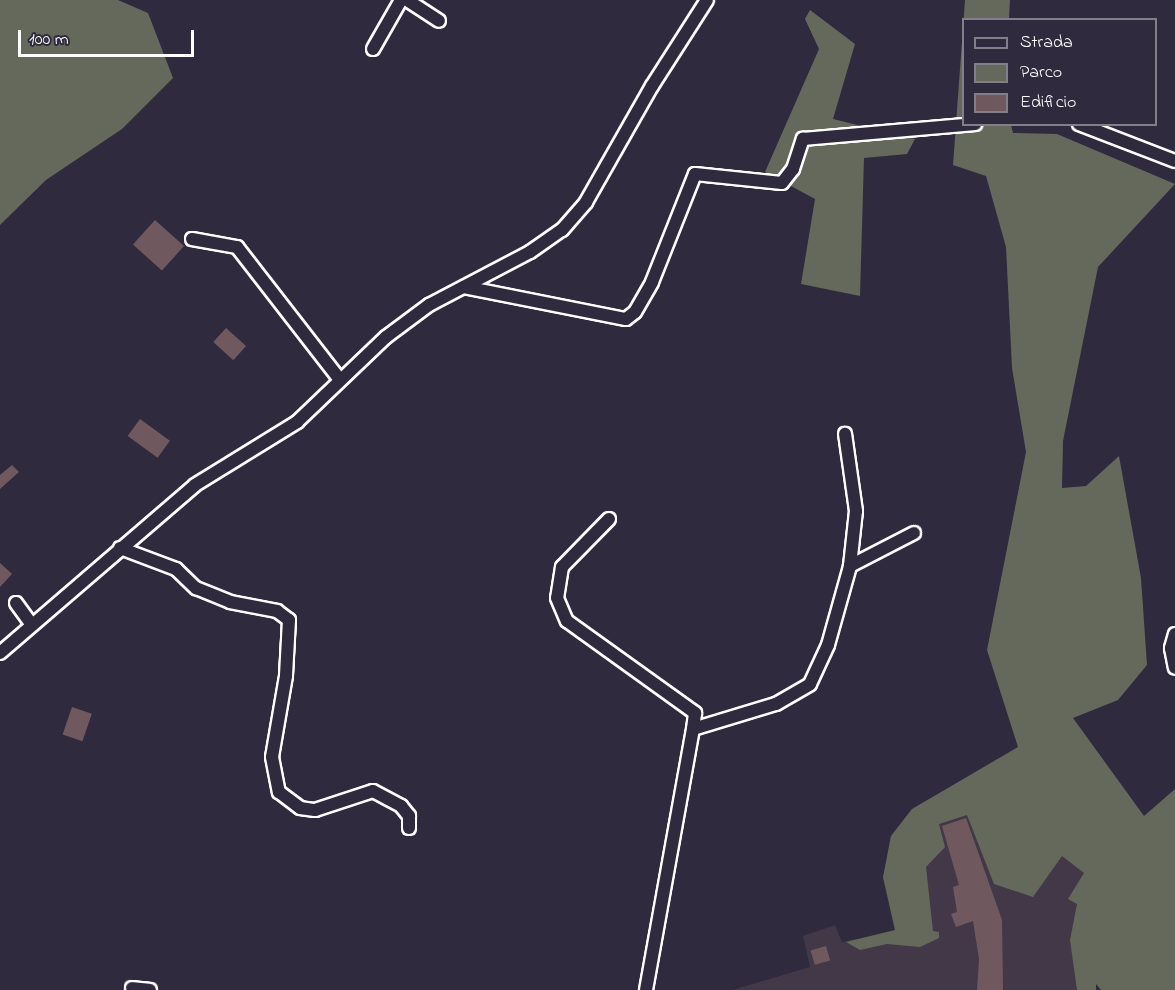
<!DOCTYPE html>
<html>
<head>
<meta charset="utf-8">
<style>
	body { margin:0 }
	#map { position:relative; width:1175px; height:990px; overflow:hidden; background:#2f2a3d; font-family:"Indie Flower",sans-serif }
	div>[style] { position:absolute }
	.built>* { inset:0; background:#423847 }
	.green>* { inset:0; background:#65695b }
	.building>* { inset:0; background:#6f595e; transform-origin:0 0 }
	.roads { filter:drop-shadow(2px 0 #fff) drop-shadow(-2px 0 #fff) drop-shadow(0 2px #fff) drop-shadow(0 -2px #fff) }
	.minor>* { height:12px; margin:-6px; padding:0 6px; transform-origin:6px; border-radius:6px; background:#2f2a3d }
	span { translate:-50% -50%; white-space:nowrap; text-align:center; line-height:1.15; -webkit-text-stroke:6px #2f2a3d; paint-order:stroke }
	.legend { position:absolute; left:962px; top:18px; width:195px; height:108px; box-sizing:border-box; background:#2f2a3d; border:2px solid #827f8b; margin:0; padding:8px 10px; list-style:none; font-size:18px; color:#fff }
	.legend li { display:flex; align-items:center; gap:12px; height:30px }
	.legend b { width:30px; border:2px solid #827f8b }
	.scale { position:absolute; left:18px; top:30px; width:176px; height:27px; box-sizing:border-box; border:3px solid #fff; border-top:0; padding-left:8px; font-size:18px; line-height:21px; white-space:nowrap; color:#fff; -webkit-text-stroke:4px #2f2a3d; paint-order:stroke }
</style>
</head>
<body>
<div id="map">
	<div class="built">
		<i style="clip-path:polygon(912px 809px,1084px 825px,1096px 990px,732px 990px,810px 967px,803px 936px,835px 925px,842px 942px,895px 931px,883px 878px,891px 836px)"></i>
	</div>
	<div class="green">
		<i style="clip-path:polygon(0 0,118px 0,148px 13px,173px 78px,122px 129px,46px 180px,0 225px)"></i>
		<i style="clip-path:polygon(965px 0,1010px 0,1009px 19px,964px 20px,964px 124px,1011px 125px,1013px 133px,1057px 134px,1175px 184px,1098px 267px,1063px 441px,1062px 488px,1086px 486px,1119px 456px,1141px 578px,1147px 665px,1118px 700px,1073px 718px,1144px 816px,1175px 789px,1175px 990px,1101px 990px,1096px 984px,1096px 990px,1077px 990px,1070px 940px,1077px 904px,1068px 899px,1084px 873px,1062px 856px,1033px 897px,994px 884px,967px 815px,939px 824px,945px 847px,926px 867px,933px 931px,939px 932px,939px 938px,920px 947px,887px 944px,860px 950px,846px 942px,895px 930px,883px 877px,891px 836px,912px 809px,1018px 747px,987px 650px,1026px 452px,1012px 368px,1006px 247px,986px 176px,953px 165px)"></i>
		<i style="clip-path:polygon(810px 10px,855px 44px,833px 119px,915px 139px,907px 154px,864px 158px,860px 296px,801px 284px,815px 199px,765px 172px,819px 49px,805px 19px)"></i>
	</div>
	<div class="building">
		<i style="left:155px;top:220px;width:39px;height:33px;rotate:42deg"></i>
		<i style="left:226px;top:328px;width:27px;height:19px;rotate:42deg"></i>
		<i style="left:140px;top:419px;width:37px;height:21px;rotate:36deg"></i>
		<i style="clip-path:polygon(12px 465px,19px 472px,0 489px,0 475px)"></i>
		<i style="clip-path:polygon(0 563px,12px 574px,0 587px)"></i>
		<i style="left:72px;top:707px;width:21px;height:29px;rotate:19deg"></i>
		<i style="clip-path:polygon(966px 818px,1002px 920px,1003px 990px,977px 990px,979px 959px,973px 921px,956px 927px,951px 914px,957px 912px,953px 887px,959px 885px,942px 826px)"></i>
		<i style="left:826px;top:946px;width:15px;height:16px;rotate:74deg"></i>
	</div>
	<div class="roads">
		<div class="minor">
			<i style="left:407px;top:0;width:38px;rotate:33deg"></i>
			<i style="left:373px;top:49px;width:56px;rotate:-60.3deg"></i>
			<i style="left:1079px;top:124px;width:103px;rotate:21.1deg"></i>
			<i style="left:192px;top:239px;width:46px;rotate:10.1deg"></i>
			<i style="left:237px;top:247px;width:168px;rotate:52.2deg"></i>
			<i style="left:464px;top:287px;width:165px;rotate:11.2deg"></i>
			<i style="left:626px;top:319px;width:11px;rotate:-38deg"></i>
			<i style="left:635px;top:312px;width:34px;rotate:-60deg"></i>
			<i style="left:652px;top:282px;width:116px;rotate:-68.3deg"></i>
			<i style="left:695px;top:174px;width:87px;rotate:5.9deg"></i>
			<i style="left:782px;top:183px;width:18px;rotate:-52deg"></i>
			<i style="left:793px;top:169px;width:32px;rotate:-72deg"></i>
			<i style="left:803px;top:139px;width:173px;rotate:-5deg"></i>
			<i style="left:609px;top:519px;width:67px;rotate:134.4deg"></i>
			<i style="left:562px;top:567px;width:31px;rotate:99deg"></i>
			<i style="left:557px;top:598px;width:25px;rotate:67deg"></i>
			<i style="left:567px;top:621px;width:158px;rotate:35.7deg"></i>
			<i style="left:695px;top:713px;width:16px;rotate:97deg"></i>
			<i style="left:120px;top:548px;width:60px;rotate:20.6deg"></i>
			<i style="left:176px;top:569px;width:28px;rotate:44deg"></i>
			<i style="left:196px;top:588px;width:37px;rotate:22deg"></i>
			<i style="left:230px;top:602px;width:48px;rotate:10.8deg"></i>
			<i style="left:277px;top:611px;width:15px;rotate:37deg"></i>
			<i style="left:289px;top:620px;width:56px;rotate:93.1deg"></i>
			<i style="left:286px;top:676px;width:82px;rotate:99.8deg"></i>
			<i style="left:272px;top:757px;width:36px;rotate:79deg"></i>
			<i style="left:279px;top:792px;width:26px;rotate:37deg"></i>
			<i style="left:300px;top:808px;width:15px;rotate:8deg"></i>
			<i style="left:315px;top:810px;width:61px;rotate:-18.1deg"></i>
			<i style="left:373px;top:791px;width:32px;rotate:28deg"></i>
			<i style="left:401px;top:806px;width:13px;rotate:51deg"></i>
			<i style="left:409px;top:816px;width:12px;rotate:90deg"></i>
			<i style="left:850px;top:566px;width:72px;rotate:-27.3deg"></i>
			<i style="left:16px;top:603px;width:27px;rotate:54deg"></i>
			<i style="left:1175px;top:634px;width:15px;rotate:106deg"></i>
			<i style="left:1171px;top:648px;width:20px;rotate:79deg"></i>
			<i style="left:0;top:653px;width:257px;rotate:-40.7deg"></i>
			<i style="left:195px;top:485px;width:120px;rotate:-31.7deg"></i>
			<i style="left:297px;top:422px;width:123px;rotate:-43.7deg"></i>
			<i style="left:386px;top:337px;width:54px;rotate:-36.7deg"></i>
			<i style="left:429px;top:305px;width:114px;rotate:-27.7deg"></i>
			<i style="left:530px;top:252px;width:39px;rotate:-35deg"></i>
			<i style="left:562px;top:230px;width:37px;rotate:-49deg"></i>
			<i style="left:586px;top:202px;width:133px;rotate:-60.4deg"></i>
			<i style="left:652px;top:86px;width:102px;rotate:-57.4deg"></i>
			<i style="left:132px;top:988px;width:18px;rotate:6deg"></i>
			<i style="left:646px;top:990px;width:265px;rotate:-79.8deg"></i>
			<i style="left:693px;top:729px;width:87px;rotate:-16.8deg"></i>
			<i style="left:776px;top:704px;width:39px;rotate:-30deg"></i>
			<i style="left:810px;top:684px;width:43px;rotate:-65.2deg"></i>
			<i style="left:828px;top:645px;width:82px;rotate:-74.4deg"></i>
			<i style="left:850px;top:566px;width:55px;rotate:-83.8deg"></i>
			<i style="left:856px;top:511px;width:78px;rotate:-98.1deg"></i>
		</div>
	</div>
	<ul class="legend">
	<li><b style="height:8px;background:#2f2a3d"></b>Strada</li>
	<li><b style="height:16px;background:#65695b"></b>Parco</li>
	<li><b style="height:16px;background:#6f595e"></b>Edificio</li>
	</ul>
	<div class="scale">100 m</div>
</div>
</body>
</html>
